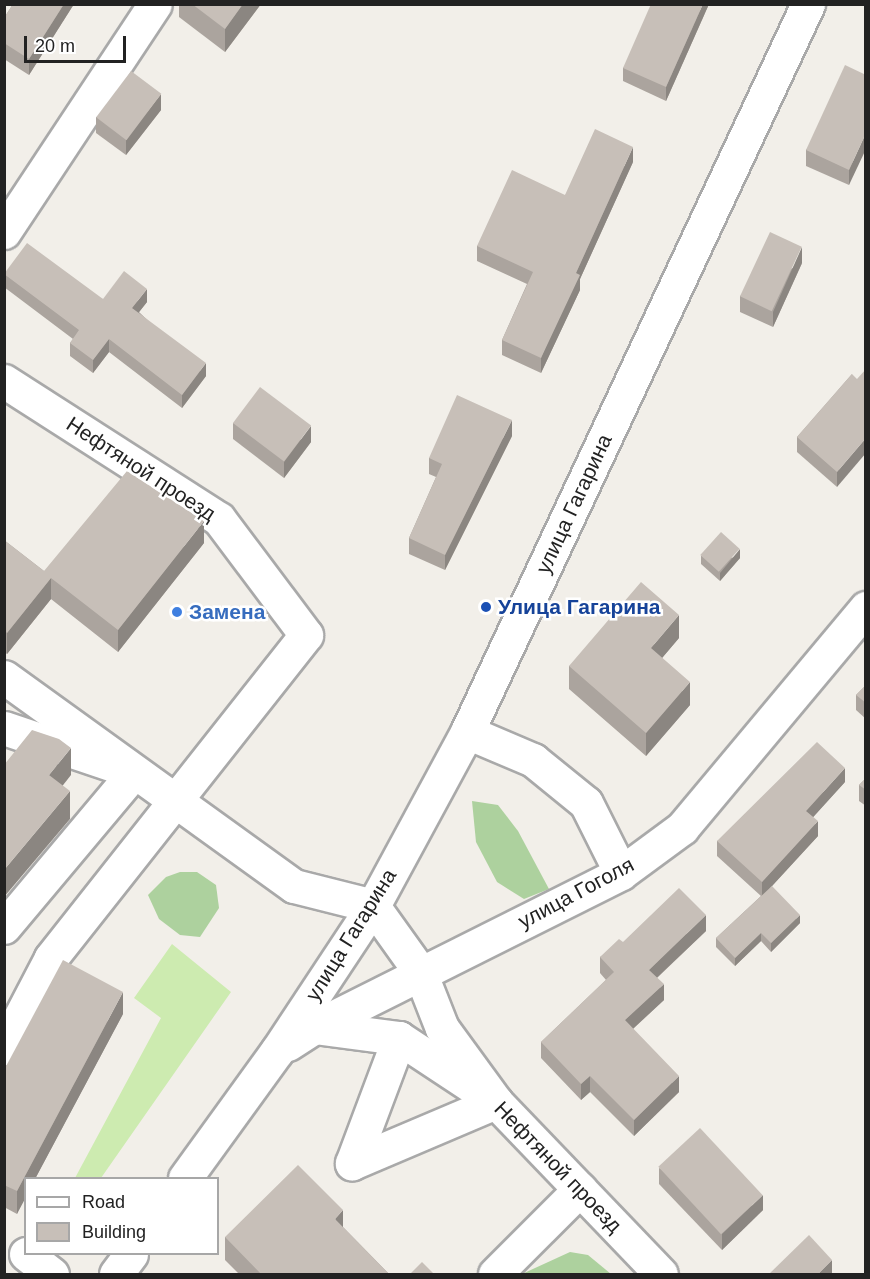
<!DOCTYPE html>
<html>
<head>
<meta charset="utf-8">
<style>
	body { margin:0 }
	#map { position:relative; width:870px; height:1279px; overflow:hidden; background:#f2efe9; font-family:Arial,sans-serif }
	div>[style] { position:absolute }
	.grass>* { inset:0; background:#cdebb0 }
	.forest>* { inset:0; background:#add19e }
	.roads { filter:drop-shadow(2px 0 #a9a9a9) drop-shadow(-2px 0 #a9a9a9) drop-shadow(0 2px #a9a9a9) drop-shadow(0 -2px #a9a9a9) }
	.minor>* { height:33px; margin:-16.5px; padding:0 16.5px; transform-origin:16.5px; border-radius:16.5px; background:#fff }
	.wall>* { inset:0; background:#aba49e }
	.shaded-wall>* { inset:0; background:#8b8681 }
	.building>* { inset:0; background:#c7bfb8; transform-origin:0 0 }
	.dots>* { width:16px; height:16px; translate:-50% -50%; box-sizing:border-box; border:3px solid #fff; border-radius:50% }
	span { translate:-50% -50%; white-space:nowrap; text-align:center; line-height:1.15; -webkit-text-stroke:5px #fff; paint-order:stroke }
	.street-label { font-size:21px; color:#222 }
	.transit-label { font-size:21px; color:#164399; font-weight:700 }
	.left { translate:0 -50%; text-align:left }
	.shop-label { font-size:21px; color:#366cbe; font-weight:700 }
	.frame { position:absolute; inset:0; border:6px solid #222; pointer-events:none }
	.legend { position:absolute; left:24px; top:1177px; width:195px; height:78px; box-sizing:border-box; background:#fff; border:2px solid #a7a7a7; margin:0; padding:8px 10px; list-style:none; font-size:18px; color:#222 }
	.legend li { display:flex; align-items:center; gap:12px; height:30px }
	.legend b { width:30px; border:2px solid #a7a7a7 }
	.scale { position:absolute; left:24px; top:36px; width:102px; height:27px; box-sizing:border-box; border:3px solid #222; border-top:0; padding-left:8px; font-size:18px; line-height:21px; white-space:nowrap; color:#222; -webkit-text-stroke:4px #fff; paint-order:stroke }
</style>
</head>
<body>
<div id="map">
	<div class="grass">
		<i style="clip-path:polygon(172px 944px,231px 992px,101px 1178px,75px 1178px,161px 1018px,134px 998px)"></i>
	</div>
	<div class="forest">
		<i style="clip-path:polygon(472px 801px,498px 805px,518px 831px,549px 889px,524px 899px,497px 882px,476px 842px)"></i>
		<i style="clip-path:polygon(180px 872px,197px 872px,216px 885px,219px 908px,200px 937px,180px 935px,159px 919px,148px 895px,166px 877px)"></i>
		<i style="clip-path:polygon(570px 1252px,588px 1255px,611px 1274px,522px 1274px)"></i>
	</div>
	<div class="roads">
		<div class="minor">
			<i style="left:4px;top:232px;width:273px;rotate:-56.5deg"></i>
			<i style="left:4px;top:381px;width:255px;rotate:32.7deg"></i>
			<i style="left:219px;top:519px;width:145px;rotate:53.1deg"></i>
			<i style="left:306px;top:635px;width:412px;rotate:128.3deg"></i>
			<i style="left:51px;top:958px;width:102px;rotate:117.6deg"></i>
			<i style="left:4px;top:677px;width:357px;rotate:35.8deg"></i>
			<i style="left:294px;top:886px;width:81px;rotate:14.2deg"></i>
			<i style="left:373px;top:906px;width:81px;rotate:54.5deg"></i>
			<i style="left:420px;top:972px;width:60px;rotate:68.6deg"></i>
			<i style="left:442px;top:1028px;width:92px;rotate:53.9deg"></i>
			<i style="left:4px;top:728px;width:137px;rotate:18.7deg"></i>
			<i style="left:134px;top:772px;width:202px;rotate:130deg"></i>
			<i style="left:467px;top:732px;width:72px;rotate:23deg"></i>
			<i style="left:533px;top:760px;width:68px;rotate:39.1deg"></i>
			<i style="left:586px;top:803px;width:78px;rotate:63.4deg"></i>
			<i style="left:314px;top:1027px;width:86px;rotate:7.4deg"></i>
			<i style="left:399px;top:1038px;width:116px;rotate:33.4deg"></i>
			<i style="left:496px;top:1102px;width:238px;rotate:46.2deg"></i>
			<i style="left:399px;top:1038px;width:134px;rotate:110.6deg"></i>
			<i style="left:352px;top:1163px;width:156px;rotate:-23deg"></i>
			<i style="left:288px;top:1044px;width:31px;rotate:-33deg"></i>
			<i style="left:314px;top:1027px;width:343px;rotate:-26.6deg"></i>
			<i style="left:621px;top:873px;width:76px;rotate:-36.4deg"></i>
			<i style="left:682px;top:828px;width:287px;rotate:-50.1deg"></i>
			<i style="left:185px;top:1178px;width:157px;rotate:-54.1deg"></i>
			<i style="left:277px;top:1051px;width:174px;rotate:-56.5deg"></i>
			<i style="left:373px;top:906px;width:198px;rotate:-61.6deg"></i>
			<i style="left:467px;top:732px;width:804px;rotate:-64.9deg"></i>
			<i style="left:26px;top:1254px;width:33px;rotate:38deg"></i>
			<i style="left:116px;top:1274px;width:25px;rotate:-53deg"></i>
			<i style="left:495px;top:1274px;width:120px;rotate:-45deg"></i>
		</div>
	</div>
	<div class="wall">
		<i style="clip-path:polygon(13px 4px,74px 4px,29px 75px,4px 59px,4px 18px)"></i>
		<i style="clip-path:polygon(179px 4px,261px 4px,225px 52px,179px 17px)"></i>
		<i style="clip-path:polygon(709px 4px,666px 101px,623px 81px,623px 68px)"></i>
		<i style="clip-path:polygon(866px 75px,849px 185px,806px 166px,806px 150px)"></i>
		<i style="clip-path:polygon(161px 110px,126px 155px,96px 133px,96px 117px)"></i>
		<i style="clip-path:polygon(633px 162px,580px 279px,580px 290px,541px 373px,502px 355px,502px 340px,527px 284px,477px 261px,477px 246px,565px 195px)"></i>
		<i style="clip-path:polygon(802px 263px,773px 327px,740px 312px,740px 296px)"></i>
		<i style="clip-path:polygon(4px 273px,103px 299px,147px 302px,139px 312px,206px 376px,182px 408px,109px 352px,93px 373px,70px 356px,70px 343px,73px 339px,4px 287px)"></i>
		<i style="clip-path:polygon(852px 374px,837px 487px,797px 452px,797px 437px)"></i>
		<i style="clip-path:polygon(233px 423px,311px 442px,284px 478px,233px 439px)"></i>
		<i style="clip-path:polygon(512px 436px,445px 570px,409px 554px,409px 538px,436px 477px,429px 474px,429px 458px)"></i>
		<i style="clip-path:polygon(4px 540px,44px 571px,204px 543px,118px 652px,51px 599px,7px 654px,4px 652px)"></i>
		<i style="clip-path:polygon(701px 556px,740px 558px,720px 581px,701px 564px)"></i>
		<i style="clip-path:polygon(679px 638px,662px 658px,690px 705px,646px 756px,569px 689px,569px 666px)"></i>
		<i style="clip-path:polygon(866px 685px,866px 719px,856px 710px,856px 695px)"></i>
		<i style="clip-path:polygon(866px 778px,866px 806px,859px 801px,859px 785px)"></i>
		<i style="clip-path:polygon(845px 782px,813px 817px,818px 836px,769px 889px,800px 923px,771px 952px,761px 941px,735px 966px,716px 947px,716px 938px,761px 896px,717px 856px,717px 841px)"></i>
		<i style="clip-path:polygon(706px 931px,657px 978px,664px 1000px,633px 1029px,679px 1092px,634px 1136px,590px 1092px,581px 1100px,541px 1058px,541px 1042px,606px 980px,600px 973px,600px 957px,623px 942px)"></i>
		<i style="clip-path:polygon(123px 1014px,35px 1179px,26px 1179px,17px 1214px,4px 1207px,4px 1070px)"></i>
		<i style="clip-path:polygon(659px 1168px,763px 1210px,722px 1250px,659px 1184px)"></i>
		<i style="clip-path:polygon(343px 1227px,390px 1275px,240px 1275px,225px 1260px,225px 1237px)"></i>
	</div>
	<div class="shaded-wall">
		<i style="clip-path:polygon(64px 4px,74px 4px,29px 75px,29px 59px)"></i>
		<i style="clip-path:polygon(243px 4px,261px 4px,225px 52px,225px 29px)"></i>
		<i style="clip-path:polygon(703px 4px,709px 4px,666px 101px,666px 87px)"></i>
		<i style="clip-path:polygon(161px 94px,161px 110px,126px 155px,126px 139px)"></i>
		<i style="clip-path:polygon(866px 133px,866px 149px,849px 185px,849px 170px)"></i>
		<i style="clip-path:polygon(633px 147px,633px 162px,580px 279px,580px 290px,541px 373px,541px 358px,576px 273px)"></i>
		<i style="clip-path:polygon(802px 247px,802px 263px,773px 327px,773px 312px)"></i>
		<i style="clip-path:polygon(147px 289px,147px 302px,132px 321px,132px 308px)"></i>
		<i style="clip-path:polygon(109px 339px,109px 352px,93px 373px,93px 360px)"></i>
		<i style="clip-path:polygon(206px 363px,206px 376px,182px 408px,182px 395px)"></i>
		<i style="clip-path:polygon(512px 420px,512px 436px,445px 570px,445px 555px)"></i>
		<i style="clip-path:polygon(311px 426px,311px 442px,284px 478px,284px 462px)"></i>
		<i style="clip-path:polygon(866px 438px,866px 453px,837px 487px,837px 472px)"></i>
		<i style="clip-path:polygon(204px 521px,204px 543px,118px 652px,118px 630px)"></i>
		<i style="clip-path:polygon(740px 549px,740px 558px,720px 581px,720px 573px)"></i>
		<i style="clip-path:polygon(51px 578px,51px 599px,7px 654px,7px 633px)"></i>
		<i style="clip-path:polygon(679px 615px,679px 638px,651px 671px,651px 648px)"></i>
		<i style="clip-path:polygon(690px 682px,690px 705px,646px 756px,646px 733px)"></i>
		<i style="clip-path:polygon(71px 748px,71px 775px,49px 803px,49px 775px)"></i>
		<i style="clip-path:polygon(845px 768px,845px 782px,806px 825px,806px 811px)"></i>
		<i style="clip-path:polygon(70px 791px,70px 819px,4px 897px,4px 870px)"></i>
		<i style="clip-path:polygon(818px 821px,818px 836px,762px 897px,762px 882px)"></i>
		<i style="clip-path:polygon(706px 915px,706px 931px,649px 985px,649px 970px)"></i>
		<i style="clip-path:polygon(800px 915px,800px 923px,771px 952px,771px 943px)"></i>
		<i style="clip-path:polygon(761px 933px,761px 941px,735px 966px,735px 958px)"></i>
		<i style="clip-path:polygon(664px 984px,664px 1000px,625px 1036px,625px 1020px)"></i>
		<i style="clip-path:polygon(123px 992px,123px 1014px,35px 1179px,26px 1179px,26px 1197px,17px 1214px,17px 1191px)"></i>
		<i style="clip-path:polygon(590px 1076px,590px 1092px,581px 1100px,581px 1084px)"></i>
		<i style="clip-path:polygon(679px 1076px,679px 1092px,634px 1136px,634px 1120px)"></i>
		<i style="clip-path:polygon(763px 1195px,763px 1210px,722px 1250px,722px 1234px)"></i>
		<i style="clip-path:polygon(343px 1210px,343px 1233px,335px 1219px)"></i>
		<i style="clip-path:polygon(832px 1260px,832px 1273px,831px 1275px,817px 1275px)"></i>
	</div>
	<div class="building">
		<i style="clip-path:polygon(13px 4px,64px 4px,29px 59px,4px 43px,4px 18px)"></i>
		<i style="clip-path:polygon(192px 4px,243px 4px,225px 29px)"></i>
		<i style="clip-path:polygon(651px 4px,703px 4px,666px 87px,623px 68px)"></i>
		<i style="clip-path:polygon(845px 65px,866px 75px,866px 133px,849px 170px,806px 150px)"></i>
		<i style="left:131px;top:71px;width:38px;height:58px;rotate:37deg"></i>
		<i style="clip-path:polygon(595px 129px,633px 147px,576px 273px,580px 275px,541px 358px,502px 340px,533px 272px,477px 246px,512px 170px,565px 195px)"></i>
		<i style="left:770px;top:232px;width:35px;height:71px;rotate:25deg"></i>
		<i style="clip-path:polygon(27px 243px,103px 299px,124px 271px,147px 289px,132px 308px,206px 363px,182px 395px,109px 339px,93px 360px,70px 343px,79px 330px,4px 274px)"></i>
		<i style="clip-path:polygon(866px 369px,866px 438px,837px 472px,797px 437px,852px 374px,857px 379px)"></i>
		<i style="left:260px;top:387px;width:64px;height:45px;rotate:37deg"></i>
		<i style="clip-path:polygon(457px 395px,512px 420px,445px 555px,409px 538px,442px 464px,429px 458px)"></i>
		<i style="clip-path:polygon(127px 471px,204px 521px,118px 630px,51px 578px,7px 633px,4px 630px,4px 540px,44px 571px)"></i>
		<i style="left:721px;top:532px;width:25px;height:31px;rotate:42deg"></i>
		<i style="clip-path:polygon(641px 582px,679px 615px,651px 648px,690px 682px,646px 733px,569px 666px)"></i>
		<i style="clip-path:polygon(866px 685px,866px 703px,856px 695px)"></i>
		<i style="clip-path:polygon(32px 730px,59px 739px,71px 748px,49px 775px,70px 791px,4px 870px,4px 765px)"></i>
		<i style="clip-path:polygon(817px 742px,845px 768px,806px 811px,818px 821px,762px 882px,717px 841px)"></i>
		<i style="clip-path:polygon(866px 778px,866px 790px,859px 785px)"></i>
		<i style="clip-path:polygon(772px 886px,800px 915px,771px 943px,761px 933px,735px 958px,716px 938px)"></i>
		<i style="clip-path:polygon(679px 888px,706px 915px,649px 970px,664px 984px,625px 1020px,679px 1076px,634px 1120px,590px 1076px,581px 1084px,541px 1042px,614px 972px,600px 957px,619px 939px,623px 942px)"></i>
		<i style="clip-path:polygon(63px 960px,123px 992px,17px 1191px,4px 1185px,4px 1070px)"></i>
		<i style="left:700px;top:1128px;width:92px;height:57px;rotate:47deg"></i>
		<i style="clip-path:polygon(298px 1165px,343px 1210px,335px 1219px,390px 1275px,262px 1275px,225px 1237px)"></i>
		<i style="clip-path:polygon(809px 1235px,832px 1260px,817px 1275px,768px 1275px)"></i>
		<i style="clip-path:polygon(422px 1262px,435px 1275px,409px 1275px)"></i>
	</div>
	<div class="dots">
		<i style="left:486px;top:607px;background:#1a4fb4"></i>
		<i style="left:177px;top:612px;background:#3f7fe0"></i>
	</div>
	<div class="street-label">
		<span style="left:141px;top:469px;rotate:33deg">Нефтяной проезд</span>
		<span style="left:574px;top:504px;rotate:-65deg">улица Гагарина</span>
		<span style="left:576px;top:893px;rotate:-28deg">улица Гоголя</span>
		<span style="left:351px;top:935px;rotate:-58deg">улица Гагарина</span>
		<span style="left:558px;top:1167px;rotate:46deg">Нефтяной проезд</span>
	</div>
	<div class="transit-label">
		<span class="left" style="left:498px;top:607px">Улица Гагарина</span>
	</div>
	<div class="shop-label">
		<span class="left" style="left:189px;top:612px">Замена</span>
	</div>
	<div class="frame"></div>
	<ul class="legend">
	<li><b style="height:8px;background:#fff"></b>Road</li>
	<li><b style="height:16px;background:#c7bfb8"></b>Building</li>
	</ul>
	<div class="scale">20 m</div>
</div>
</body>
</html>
